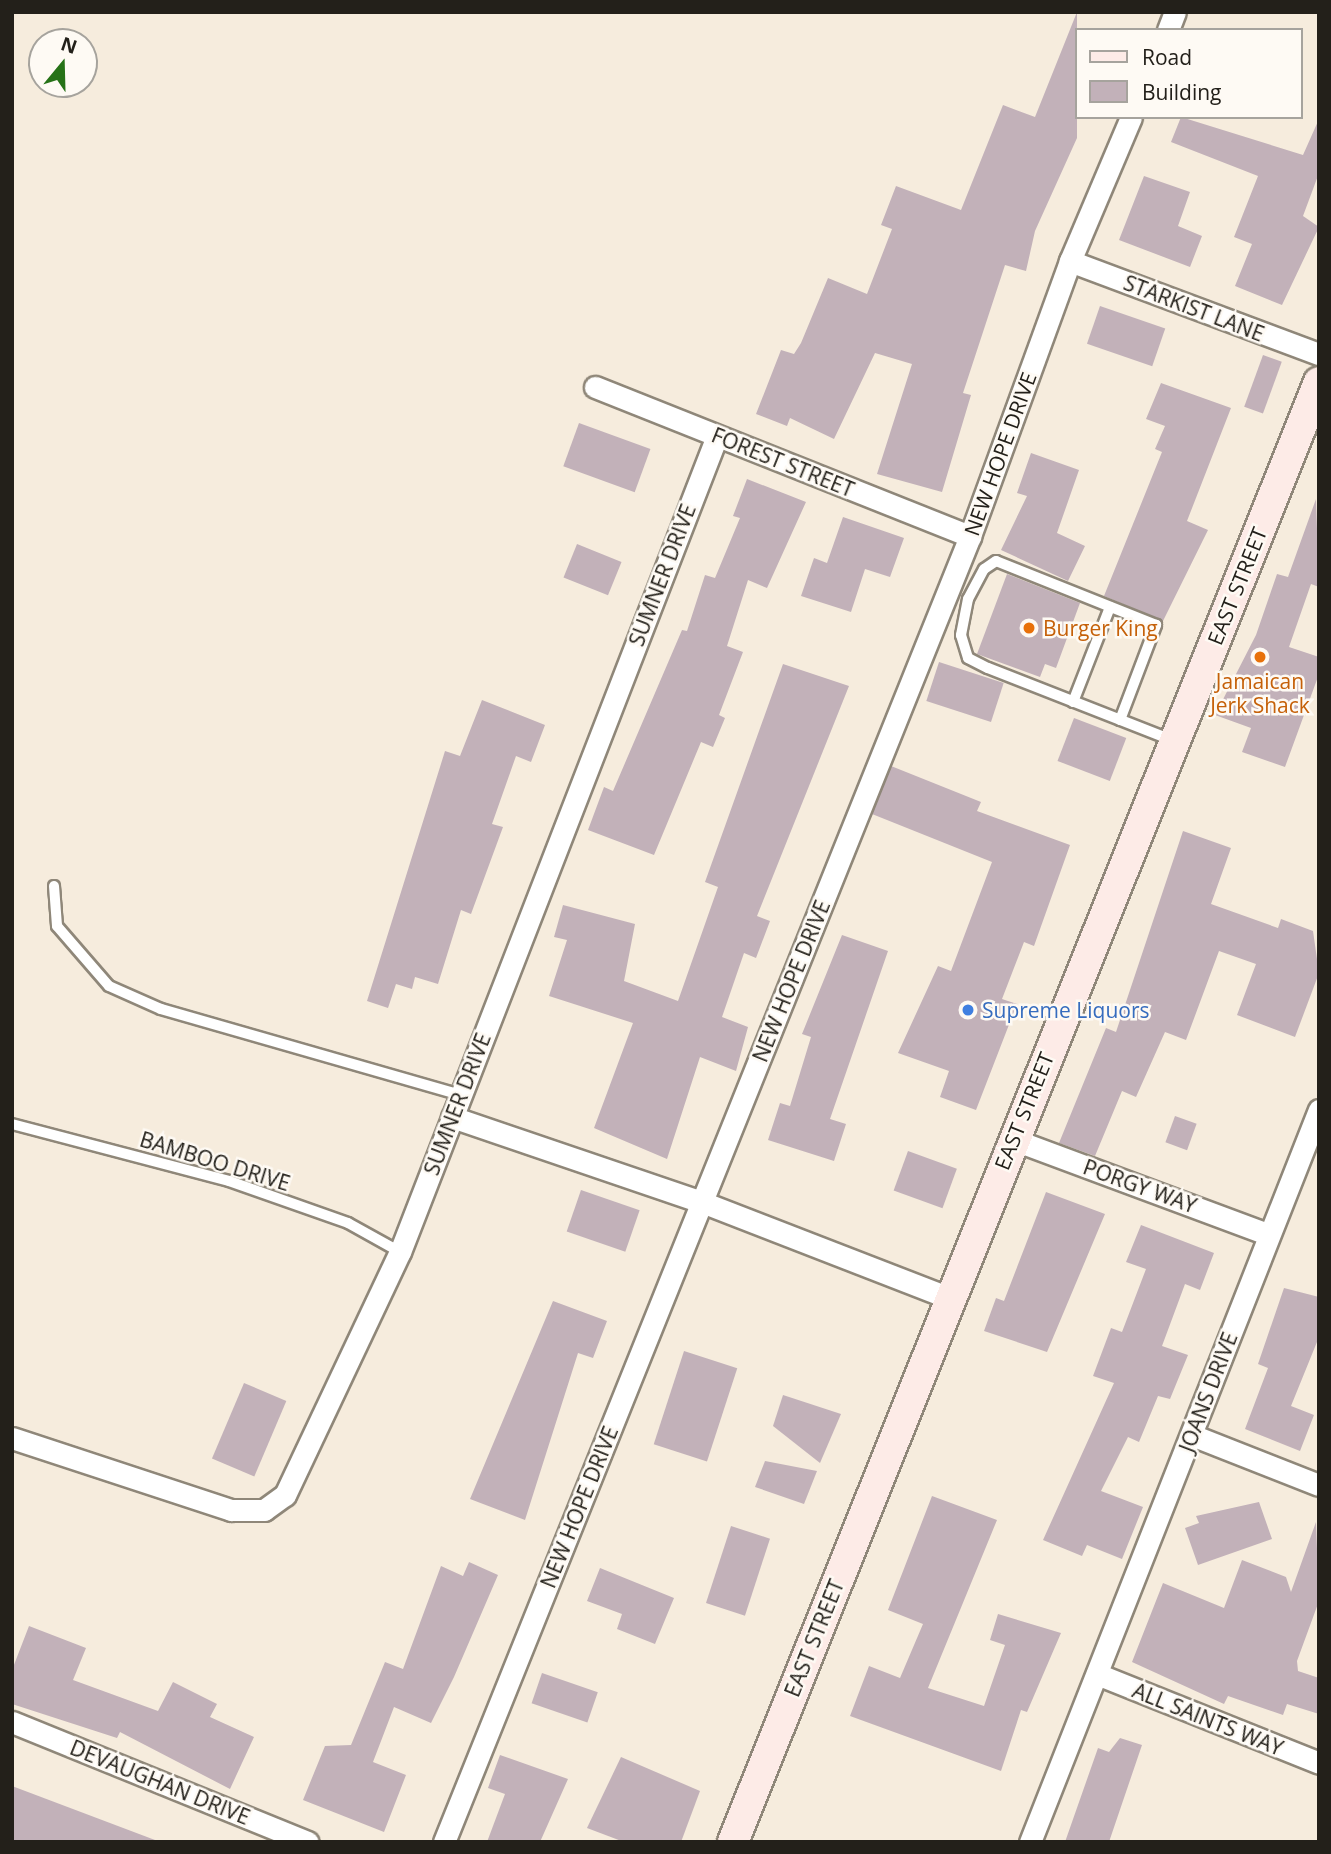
<!DOCTYPE html>
<html>
<head>
<meta charset="utf-8">
<style>
	body { margin:0 }
	#map { position:relative; width:1331px; height:1854px; overflow:hidden; background:#f6ecdd; font-family:"Open Sans",sans-serif }
	div>[style] { position:absolute }
	.building>* { inset:0; background:#c2b1b9; transform-origin:0 0 }
	.roads { filter:drop-shadow(2px 0 #8f8779) drop-shadow(-2px 0 #8f8779) drop-shadow(0 2px #8f8779) drop-shadow(0 -2px #8f8779) }
	.lane>* { height:10px; margin:-5px; padding:0 5px; transform-origin:5px; border-radius:5px; background:#fff }
	.street>* { height:21px; margin:-10.5px; padding:0 10.5px; transform-origin:10.5px; border-radius:10.5px; background:#fff }
	.secondary>* { height:30px; margin:-15px; padding:0 15px; transform-origin:15px; border-radius:15px; background:#fdebe7 }
	.dots>* { width:19px; height:19px; translate:-50% -50%; box-sizing:border-box; border:4px solid #fefaf4; border-radius:50% }
	span { translate:-50% -50%; white-space:nowrap; text-align:center; line-height:1.15; -webkit-text-stroke:5px #fefaf4; paint-order:stroke }
	.street-label { font-size:21px; color:#23201a }
	.food-label { font-size:21px; color:#c56008 }
	.left { translate:0 -50%; text-align:left }
	.shop-label { font-size:21px; color:#366cbe }
	.frame { position:absolute; inset:0; border:14px solid #23201a; pointer-events:none }
	.legend { position:absolute; left:1075px; top:28px; width:228px; height:91px; box-sizing:border-box; background:#fefaf4; border:2px solid #a6a39d; margin:0; padding:9px 12px; list-style:none; font-size:21px; color:#23201a }
	.legend li { display:flex; align-items:center; gap:14px; height:35px }
	.legend b { width:35px; border:2px solid #a6a39d }
	.north { position:absolute; left:28px; top:28px; width:70px; height:70px; box-sizing:border-box; background:#fefaf4; border:2px solid #a6a39d; border-radius:50%; rotate:19deg; font-size:19px; font-weight:700; line-height:28px; text-align:center; color:#23201a }
	.north::after { content:''; display:block; margin:auto; width:24px; height:32px; background:#267217; clip-path:polygon(50% 0,100% 100%,50% 72%,0 100%) }
</style>
</head>
<body>
<div id="map">
	<div class="building">
		<i style="clip-path:polygon(1077px 12px,1077px 138px,1035px 231px,1026px 271px,1005px 265px,963px 393px,971px 395px,942px 492px,877px 474px,912px 364px,875px 353px,834px 439px,790px 418px,787px 426px,756px 414px,781px 350px,794px 354px,801px 343px,828px 278px,867px 294px,892px 229px,881px 225px,896px 186px,961px 210px,1003px 105px,1035px 117px)"></i>
		<i style="clip-path:polygon(1181px 117px,1303px 155px,1319px 119px,1319px 173px,1303px 216px,1319px 227px,1282px 305px,1235px 286px,1252px 244px,1234px 237px,1258px 176px,1171px 142px)"></i>
		<i style="clip-path:polygon(1144px 176px,1190px 192px,1178px 226px,1202px 236px,1190px 267px,1119px 240px)"></i>
		<i style="left:1100px;top:306px;width:69px;height:40px;rotate:19deg"></i>
		<i style="left:1263px;top:355px;width:20px;height:55px;rotate:20deg"></i>
		<i style="clip-path:polygon(1161px 383px,1231px 408px,1187px 521px,1208px 530px,1163px 621px,1104px 596px,1162px 452px,1155px 449px,1165px 426px,1146px 419px)"></i>
		<i style="left:579px;top:423px;width:76px;height:46px;rotate:20deg"></i>
		<i style="clip-path:polygon(1031px 453px,1079px 470px,1057px 533px,1085px 546px,1068px 581px,1001px 550px,1027px 496px,1017px 493px)"></i>
		<i style="clip-path:polygon(747px 479px,806px 502px,767px 588px,748px 580px,727px 646px,743px 652px,719px 715px,725px 718px,713px 747px,701px 742px,654px 855px,588px 830px,604px 787px,613px 791px,682px 630px,687px 631px,705px 575px,715px 578px,740px 518px,733px 516px)"></i>
		<i style="clip-path:polygon(1316px 499px,1319px 587px,1311px 584px,1289px 647px,1319px 657px,1319px 674px,1285px 767px,1242px 752px,1251px 728px,1215px 715px,1256px 635px,1277px 574px,1288px 577px)"></i>
		<i style="clip-path:polygon(843px 517px,904px 538px,890px 577px,865px 569px,851px 612px,801px 596px,814px 558px,827px 563px)"></i>
		<i style="left:577px;top:544px;width:48px;height:36px;rotate:22deg"></i>
		<i style="clip-path:polygon(1007px 574px,1080px 603px,1056px 668px,1045px 664px,1040px 677px,977px 654px)"></i>
		<i style="left:939px;top:662px;width:68px;height:41px;rotate:18deg"></i>
		<i style="clip-path:polygon(783px 664px,849px 686px,757px 916px,770px 921px,756px 958px,744px 953px,722px 1017px,748px 1027px,736px 1071px,700px 1057px,667px 1159px,594px 1128px,633px 1023px,549px 996px,567px 940px,554px 937px,563px 905px,635px 924px,624px 981px,678px 1001px,718px 887px,705px 882px)"></i>
		<i style="clip-path:polygon(482px 700px,545px 725px,531px 762px,516px 756px,492px 824px,503px 827px,471px 914px,461px 910px,438px 984px,415px 977px,412px 989px,396px 984px,388px 1008px,367px 1001px,445px 751px,460px 756px)"></i>
		<i style="left:1074px;top:718px;width:56px;height:46px;rotate:21deg"></i>
		<i style="clip-path:polygon(891px 766px,981px 802px,977px 811px,1070px 845px,1034px 946px,1024px 942px,1002px 999px,1017px 1004px,976px 1110px,940px 1097px,949px 1071px,898px 1053px,938px 966px,951px 971px,992px 862px,872px 814px)"></i>
		<i style="clip-path:polygon(1183px 831px,1231px 848px,1211px 904px,1278px 928px,1281px 919px,1313px 931px,1319px 973px,1295px 1037px,1237px 1015px,1256px 964px,1219px 951px,1186px 1040px,1165px 1032px,1136px 1097px,1122px 1091px,1095px 1156px,1059px 1143px,1106px 1028px,1116px 1032px)"></i>
		<i style="clip-path:polygon(842px 935px,888px 951px,830px 1119px,846px 1124px,834px 1161px,768px 1140px,780px 1103px,790px 1106px,811px 1037px,802px 1034px)"></i>
		<i style="left:1175px;top:1116px;width:23px;height:28px;rotate:20deg"></i>
		<i style="left:908px;top:1151px;width:52px;height:42px;rotate:20deg"></i>
		<i style="left:581px;top:1190px;width:62px;height:44px;rotate:19deg"></i>
		<i style="clip-path:polygon(1046px 1192px,1105px 1214px,1047px 1352px,984px 1331px,996px 1298px,1004px 1301px)"></i>
		<i style="clip-path:polygon(1141px 1225px,1214px 1253px,1200px 1290px,1185px 1284px,1162px 1346px,1188px 1355px,1170px 1399px,1158px 1396px,1139px 1442px,1128px 1437px,1101px 1491px,1143px 1507px,1122px 1559px,1087px 1545px,1082px 1556px,1043px 1540px,1114px 1383px,1093px 1376px,1111px 1328px,1122px 1332px,1146px 1269px,1126px 1262px)"></i>
		<i style="clip-path:polygon(1284px 1288px,1319px 1297px,1319px 1337px,1291px 1406px,1314px 1415px,1300px 1451px,1245px 1429px,1268px 1368px,1258px 1364px)"></i>
		<i style="clip-path:polygon(553px 1301px,607px 1321px,593px 1358px,578px 1353px,525px 1520px,470px 1499px)"></i>
		<i style="left:684px;top:1351px;width:56px;height:98px;rotate:18deg"></i>
		<i style="left:244px;top:1383px;width:46px;height:82px;rotate:23deg"></i>
		<i style="clip-path:polygon(783px 1395px,841px 1414px,820px 1463px,773px 1426px)"></i>
		<i style="clip-path:polygon(765px 1461px,817px 1471px,804px 1504px,755px 1487px)"></i>
		<i style="clip-path:polygon(932px 1496px,997px 1520px,928px 1688px,984px 1706px,1005px 1645px,990px 1640px,998px 1614px,1061px 1633px,1027px 1712px,1021px 1710px,1001px 1771px,850px 1716px,869px 1666px,900px 1678px,923px 1624px,888px 1610px)"></i>
		<i style="clip-path:polygon(1259px 1502px,1272px 1539px,1198px 1565px,1185px 1528px,1199px 1523px,1196px 1516px)"></i>
		<i style="clip-path:polygon(1316px 1522px,1319px 1601px,1297px 1661px,1298px 1671px,1319px 1678px,1319px 1714px,1287px 1704px,1283px 1715px,1228px 1696px,1224px 1704px,1132px 1662px,1163px 1583px,1224px 1608px,1242px 1560px,1286px 1577px,1291px 1592px)"></i>
		<i style="left:731px;top:1526px;width:41px;height:81px;rotate:18deg"></i>
		<i style="clip-path:polygon(469px 1562px,498px 1575px,454px 1677px,431px 1723px,394px 1707px,373px 1762px,406px 1775px,384px 1832px,303px 1800px,325px 1746px,351px 1745px,385px 1662px,403px 1669px,441px 1566px,463px 1576px)"></i>
		<i style="clip-path:polygon(600px 1568px,674px 1598px,655px 1644px,617px 1629px,622px 1614px,587px 1601px)"></i>
		<i style="clip-path:polygon(29px 1626px,86px 1648px,73px 1680px,158px 1711px,173px 1682px,217px 1704px,210px 1717px,254px 1737px,230px 1789px,120px 1732px,117px 1738px,12px 1704px,12px 1670px)"></i>
		<i style="left:542px;top:1673px;width:59px;height:32px;rotate:19deg"></i>
		<i style="clip-path:polygon(1120px 1738px,1142px 1745px,1109px 1842px,1065px 1842px,1098px 1748px,1109px 1752px)"></i>
		<i style="clip-path:polygon(500px 1755px,568px 1779px,540px 1842px,487px 1842px,505px 1794px,488px 1788px)"></i>
		<i style="clip-path:polygon(621px 1757px,700px 1791px,681px 1842px,624px 1842px,587px 1828px)"></i>
		<i style="clip-path:polygon(12px 1786px,155px 1840px,155px 1842px,12px 1842px)"></i>
	</div>
	<div class="roads">
		<div class="lane">
			<i style="left:1073px;top:702px;width:102px;rotate:-68.7deg"></i>
			<i style="left:1120px;top:720px;width:102px;rotate:-69.2deg"></i>
			<i style="left:1156px;top:625px;width:172px;rotate:-158.2deg"></i>
			<i style="left:996px;top:561px;width:14px;rotate:146deg"></i>
			<i style="left:984px;top:569px;width:34px;rotate:118deg"></i>
			<i style="left:968px;top:599px;width:37px;rotate:101deg"></i>
			<i style="left:961px;top:635px;width:24px;rotate:73deg"></i>
			<i style="left:968px;top:658px;width:22px;rotate:27deg"></i>
			<i style="left:988px;top:668px;width:198px;rotate:21.4deg"></i>
			<i style="left:54px;top:886px;width:40px;rotate:85.7deg"></i>
			<i style="left:57px;top:926px;width:79px;rotate:49.1deg"></i>
			<i style="left:109px;top:986px;width:57px;rotate:23.9deg"></i>
			<i style="left:161px;top:1009px;width:311px;rotate:16deg"></i>
			<i style="left:12px;top:1124px;width:224px;rotate:14.7deg"></i>
			<i style="left:229px;top:1181px;width:126px;rotate:19.4deg"></i>
			<i style="left:348px;top:1223px;width:60px;rotate:29.1deg"></i>
		</div>
		<div class="street">
			<i style="left:1168px;top:30px;width:19px;rotate:-69deg"></i>
			<i style="left:1070px;top:261px;width:266px;rotate:20.5deg"></i>
			<i style="left:595px;top:387px;width:404px;rotate:21.7deg"></i>
			<i style="left:452px;top:1117px;width:264px;rotate:18.8deg"></i>
			<i style="left:702px;top:1202px;width:265px;rotate:21.2deg"></i>
			<i style="left:1012px;top:1139px;width:273px;rotate:20.4deg"></i>
			<i style="left:1192px;top:1435px;width:136px;rotate:21.5deg"></i>
			<i style="left:12px;top:1438px;width:231px;rotate:18.2deg"></i>
			<i style="left:231px;top:1510px;width:33px"></i>
			<i style="left:264px;top:1510px;width:26px;rotate:-36deg"></i>
			<i style="left:285px;top:1495px;width:269px;rotate:-64.7deg"></i>
			<i style="left:400px;top:1252px;width:875px;rotate:-68.77deg"></i>
			<i style="left:1097px;top:1674px;width:239px;rotate:21.8deg"></i>
			<i style="left:12px;top:1722px;width:319px;rotate:22.1deg"></i>
			<i style="left:444px;top:1842px;width:1408px;rotate:-68.06deg"></i>
			<i style="left:970px;top:536px;width:293px;rotate:-70deg"></i>
			<i style="left:1070px;top:261px;width:156px;rotate:-67deg"></i>
			<i style="left:1030px;top:1842px;width:787px;rotate:-68.46deg"></i>
		</div>
		<div class="secondary">
			<i style="left:733px;top:1842px;width:1573px;rotate:-68.13deg"></i>
		</div>
	</div>
	<div class="dots">
		<i style="left:1029px;top:628px;background:#e8710a"></i>
		<i style="left:1260px;top:657px;background:#e8710a"></i>
		<i style="left:968px;top:1010px;background:#3f7fe0"></i>
	</div>
	<div class="street-label">
		<span style="left:1194px;top:308px;rotate:21deg">STARKIST LANE</span>
		<span style="left:1000px;top:454px;rotate:-70deg">NEW HOPE DRIVE</span>
		<span style="left:783px;top:462px;rotate:22deg">FOREST STREET</span>
		<span style="left:662px;top:575px;rotate:-69deg">SUMNER DRIVE</span>
		<span style="left:1237px;top:586px;rotate:-68deg">EAST STREET</span>
		<span style="left:791px;top:981px;rotate:-68deg">NEW HOPE DRIVE</span>
		<span style="left:457px;top:1104px;rotate:-69deg">SUMNER DRIVE</span>
		<span style="left:1024px;top:1111px;rotate:-68deg">EAST STREET</span>
		<span style="left:215px;top:1161px;rotate:17deg">BAMBOO DRIVE</span>
		<span style="left:1140px;top:1186px;rotate:20deg">PORGY WAY</span>
		<span style="left:1208px;top:1392px;rotate:-69deg">JOANS DRIVE</span>
		<span style="left:579px;top:1507px;rotate:-68deg">NEW HOPE DRIVE</span>
		<span style="left:814px;top:1638px;rotate:-68deg">EAST STREET</span>
		<span style="left:1208px;top:1719px;rotate:22deg">ALL SAINTS WAY</span>
		<span style="left:160px;top:1782px;rotate:22deg">DEVAUGHAN DRIVE</span>
	</div>
	<div class="food-label">
		<span class="left" style="left:1043px;top:628px">Burger King</span>
		<span style="left:1260px;top:693px">Jamaican<br>Jerk Shack</span>
	</div>
	<div class="shop-label">
		<span class="left" style="left:982px;top:1010px">Supreme Liquors</span>
	</div>
	<div class="frame"></div>
	<ul class="legend">
	<li><b style="height:9px;background:#fdebe7"></b>Road</li>
	<li><b style="height:19px;background:#c2b1b9"></b>Building</li>
	</ul>
	<div class="north">N</div>
</div>
</body>
</html>
